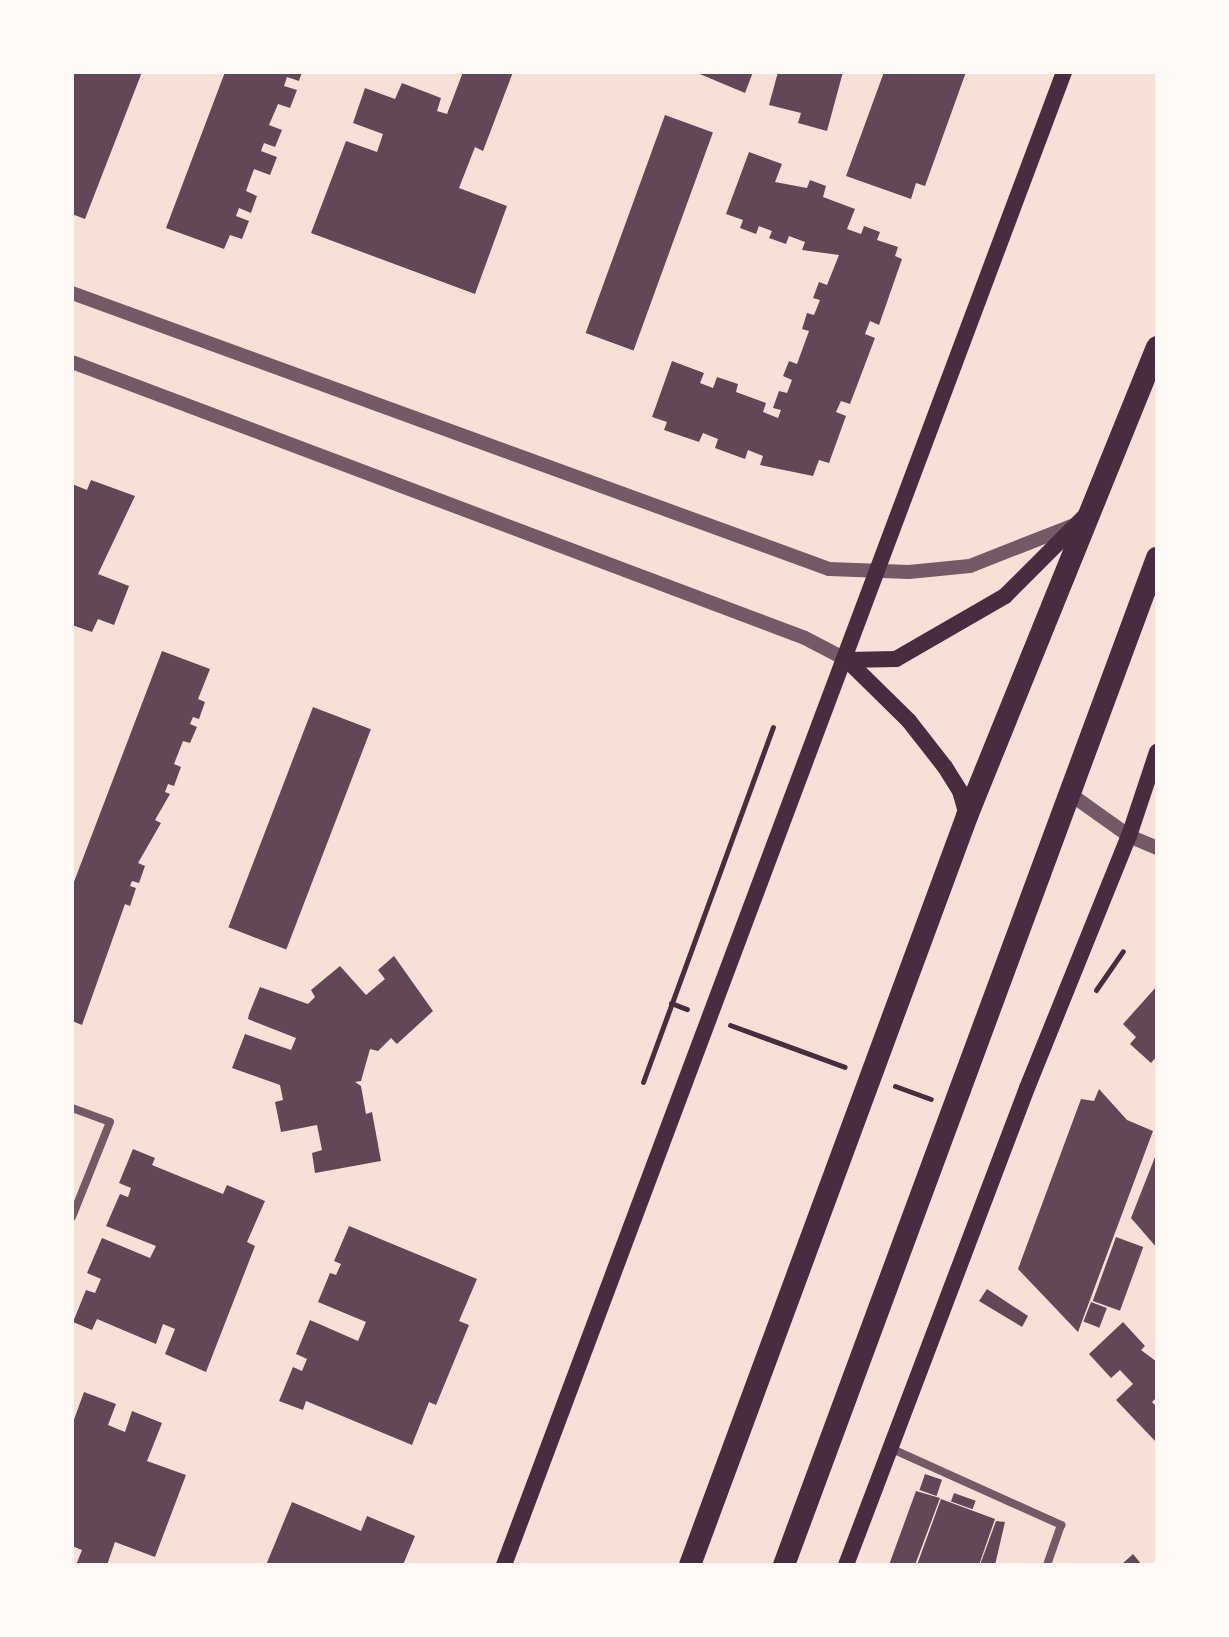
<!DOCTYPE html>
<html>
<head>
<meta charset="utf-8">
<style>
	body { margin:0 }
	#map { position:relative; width:1229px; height:1637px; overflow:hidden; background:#f7e1d7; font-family:"PT Sans Narrow",sans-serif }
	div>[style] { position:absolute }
	.building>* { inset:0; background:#644757; transform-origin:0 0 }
	.path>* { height:5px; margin:-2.5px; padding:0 2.5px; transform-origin:2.5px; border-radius:2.5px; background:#4a2c40 }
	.minor>* { height:8px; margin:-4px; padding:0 4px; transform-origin:4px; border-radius:4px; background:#755966 }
	.tertiary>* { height:14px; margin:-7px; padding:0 7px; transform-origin:7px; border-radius:7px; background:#755966 }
	.secondary>* { height:16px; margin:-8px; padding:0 8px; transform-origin:8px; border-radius:8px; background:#4a2c40 }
	.trunk>* { height:22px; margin:-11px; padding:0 11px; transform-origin:11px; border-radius:11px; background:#4a2c40 }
	span { translate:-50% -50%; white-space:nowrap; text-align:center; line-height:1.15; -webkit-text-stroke:8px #fffaf5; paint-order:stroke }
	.frame { position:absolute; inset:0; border:74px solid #fffaf5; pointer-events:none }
</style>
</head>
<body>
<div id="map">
	<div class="building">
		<i style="clip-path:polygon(72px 72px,142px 72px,85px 219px,72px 214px)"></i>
		<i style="clip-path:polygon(225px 72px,302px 72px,299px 81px,287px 77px,284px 86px,297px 90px,290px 108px,278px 104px,269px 125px,282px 130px,275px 147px,264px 143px,261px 151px,277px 157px,270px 175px,254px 169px,246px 191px,257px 196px,251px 213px,239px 208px,236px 216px,249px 221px,242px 239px,230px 235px,224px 249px,166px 228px)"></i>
		<i style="clip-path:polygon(463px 72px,513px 72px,483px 151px,475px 147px,459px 188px,507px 206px,475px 294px,311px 233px,346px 141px,377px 152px,383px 134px,353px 123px,365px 88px,395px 99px,402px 83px,441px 98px,437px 111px,447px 114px)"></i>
		<i style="clip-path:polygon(695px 72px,753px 72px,745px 93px)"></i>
		<i style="clip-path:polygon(778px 72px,843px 72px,827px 131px,798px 123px,801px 113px,769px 105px)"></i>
		<i style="clip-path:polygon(884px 72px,966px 72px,925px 186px,916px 183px,911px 199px,846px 176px)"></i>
		<i style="left:665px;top:115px;width:51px;height:232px;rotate:20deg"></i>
		<i style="clip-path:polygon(749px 152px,782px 164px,775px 182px,807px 188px,810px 180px,826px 186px,823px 197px,855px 209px,847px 229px,861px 234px,864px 226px,880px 232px,877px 240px,898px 247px,895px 256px,902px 259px,879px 325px,870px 321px,865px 334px,875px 338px,850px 404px,841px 401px,836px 412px,846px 416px,829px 463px,819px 460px,813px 476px,760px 465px,763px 456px,748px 450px,745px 459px,715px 448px,718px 439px,703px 433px,699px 442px,664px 430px,667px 422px,652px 417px,672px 361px,704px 373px,700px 383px,713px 388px,717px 377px,738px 384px,736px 392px,766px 403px,763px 412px,778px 418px,781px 410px,773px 408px,779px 391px,787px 393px,792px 380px,783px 376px,789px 361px,797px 364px,809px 331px,802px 329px,807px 313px,814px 315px,820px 300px,813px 298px,819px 282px,827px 285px,839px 255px,802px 250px,805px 242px,789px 236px,786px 244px,769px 238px,772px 231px,759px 226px,756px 234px,740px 228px,743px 220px,726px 214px)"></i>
		<i style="clip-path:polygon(91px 480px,135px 496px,98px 574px,129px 586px,114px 625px,98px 619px,92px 632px,72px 625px,72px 484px,87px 490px)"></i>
		<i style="clip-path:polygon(162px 651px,210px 669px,198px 699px,205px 702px,199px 719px,193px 717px,190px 724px,197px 727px,190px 743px,183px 741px,174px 764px,181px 767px,174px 786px,168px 784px,165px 792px,170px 794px,155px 820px,161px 823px,138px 863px,145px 866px,139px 883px,132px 881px,130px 886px,136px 888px,130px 906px,125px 904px,82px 1025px,72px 1021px,72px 887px)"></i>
		<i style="left:313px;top:707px;width:62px;height:236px;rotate:21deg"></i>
		<i style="clip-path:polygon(394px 956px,433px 1011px,397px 1044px,391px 1038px,378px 1051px,370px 1049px,361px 1081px,355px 1082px,361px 1086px,366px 1114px,372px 1112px,381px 1161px,315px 1173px,312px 1153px,322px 1150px,317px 1125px,281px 1132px,275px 1102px,283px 1100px,280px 1085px,232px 1068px,245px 1034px,291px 1050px,296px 1038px,248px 1019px,249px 1014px,260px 987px,308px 1004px,315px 997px,311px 990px,340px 966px,366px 995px,385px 979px,378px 970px)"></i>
		<i style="clip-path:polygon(1157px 986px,1157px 1056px,1151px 1063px,1130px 1044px,1136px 1037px,1123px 1024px)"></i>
		<i style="clip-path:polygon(1099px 1089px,1127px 1120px,1153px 1131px,1078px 1332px,1018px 1269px,1081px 1099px,1094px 1101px)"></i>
		<i style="clip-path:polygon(133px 1149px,155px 1158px,152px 1165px,223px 1194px,227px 1185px,265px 1201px,247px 1242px,255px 1246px,206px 1372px,165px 1354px,175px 1329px,163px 1324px,156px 1344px,97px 1319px,92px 1330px,73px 1322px,86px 1290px,95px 1293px,101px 1279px,87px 1273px,102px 1238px,150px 1258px,156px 1246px,106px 1226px,120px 1194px,128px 1197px,131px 1188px,119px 1183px)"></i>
		<i style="clip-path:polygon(1157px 1152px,1157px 1248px,1131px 1218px)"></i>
		<i style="clip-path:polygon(349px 1226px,477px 1279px,459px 1321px,469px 1325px,436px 1405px,429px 1402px,412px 1445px,306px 1401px,303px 1410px,279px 1401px,293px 1367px,302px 1371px,307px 1359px,296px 1354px,310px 1320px,358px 1341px,366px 1322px,318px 1302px,330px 1273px,336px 1275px,341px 1264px,334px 1261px)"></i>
		<i style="left:1116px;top:1237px;width:29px;height:68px;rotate:20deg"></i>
		<i style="clip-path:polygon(987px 1289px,1028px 1316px,1022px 1327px,979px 1301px)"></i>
		<i style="left:1091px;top:1302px;width:17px;height:21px;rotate:21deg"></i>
		<i style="clip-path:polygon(1123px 1322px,1145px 1346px,1141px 1350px,1157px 1362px,1157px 1397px,1152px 1402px,1157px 1407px,1157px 1443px,1116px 1400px,1133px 1384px,1120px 1370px,1111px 1378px,1089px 1354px)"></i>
		<i style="clip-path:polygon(84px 1392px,116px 1404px,108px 1425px,125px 1432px,132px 1411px,162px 1423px,147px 1461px,186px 1475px,155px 1557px,115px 1542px,107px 1565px,76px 1565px,82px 1550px,72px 1546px,72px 1425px)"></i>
		<i style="left:925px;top:1474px;width:18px;height:17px;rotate:19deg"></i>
		<i style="clip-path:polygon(916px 1491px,940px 1498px,915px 1565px,889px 1565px)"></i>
		<i style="left:954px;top:1493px;width:23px;height:9px;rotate:20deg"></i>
		<i style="clip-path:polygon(941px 1499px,995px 1519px,979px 1565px,917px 1565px)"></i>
		<i style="clip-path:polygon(292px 1502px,361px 1531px,367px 1516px,415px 1536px,403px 1565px,266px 1565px)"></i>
		<i style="clip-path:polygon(996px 1521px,1005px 1522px,995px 1565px,980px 1565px)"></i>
		<i style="clip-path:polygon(1133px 1554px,1142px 1565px,1121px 1565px)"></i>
	</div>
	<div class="path">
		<i style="left:1096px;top:990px;width:47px;rotate:-55.3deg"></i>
		<i style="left:671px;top:1003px;width:17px;rotate:21deg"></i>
		<i style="left:730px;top:1025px;width:122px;rotate:20.1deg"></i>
		<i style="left:643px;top:1082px;width:378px;rotate:-69.9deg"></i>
		<i style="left:895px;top:1086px;width:38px;rotate:20deg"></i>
	</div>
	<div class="minor">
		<i style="left:72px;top:1108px;width:40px;rotate:20.2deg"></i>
		<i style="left:110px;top:1122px;width:102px;rotate:111.8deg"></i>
		<i style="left:890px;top:1448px;width:188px;rotate:24.2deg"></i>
		<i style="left:1061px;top:1525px;width:42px;rotate:109.3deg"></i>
	</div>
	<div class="tertiary">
		<i style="left:72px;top:293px;width:806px;rotate:20.03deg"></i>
		<i style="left:829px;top:569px;width:80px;rotate:2.1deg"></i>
		<i style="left:909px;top:572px;width:61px;rotate:-5.6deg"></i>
		<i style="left:970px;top:566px;width:112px;rotate:-21.5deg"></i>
		<i style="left:72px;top:362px;width:783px;rotate:20.63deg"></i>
		<i style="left:805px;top:638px;width:47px;rotate:27.6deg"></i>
		<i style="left:1073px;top:796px;width:69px;rotate:35.5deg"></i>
		<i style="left:1129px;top:836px;width:30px;rotate:23deg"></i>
	</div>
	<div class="secondary">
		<i style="left:847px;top:660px;width:49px;rotate:-1.2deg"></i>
		<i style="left:896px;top:659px;width:126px;rotate:-30deg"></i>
		<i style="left:1005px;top:596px;width:112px;rotate:-45deg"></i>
		<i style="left:847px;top:660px;width:87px;rotate:44.5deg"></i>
		<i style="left:909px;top:721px;width:58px;rotate:52deg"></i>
		<i style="left:945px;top:767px;width:28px;rotate:58deg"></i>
		<i style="left:960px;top:791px;width:26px;rotate:74deg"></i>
		<i style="left:504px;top:1565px;width:1595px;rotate:-69.44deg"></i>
		<i style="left:846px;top:1565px;width:510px;rotate:-69.22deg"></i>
		<i style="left:1027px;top:1088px;width:272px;rotate:-68deg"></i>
		<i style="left:1129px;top:836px;width:89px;rotate:-71.6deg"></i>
	</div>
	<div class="trunk">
		<i style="left:690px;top:1565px;width:799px;rotate:-69.7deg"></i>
		<i style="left:967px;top:816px;width:506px;rotate:-67.95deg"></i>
		<i style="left:784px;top:1565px;width:1074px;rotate:-69.68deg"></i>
	</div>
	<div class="frame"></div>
</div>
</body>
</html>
